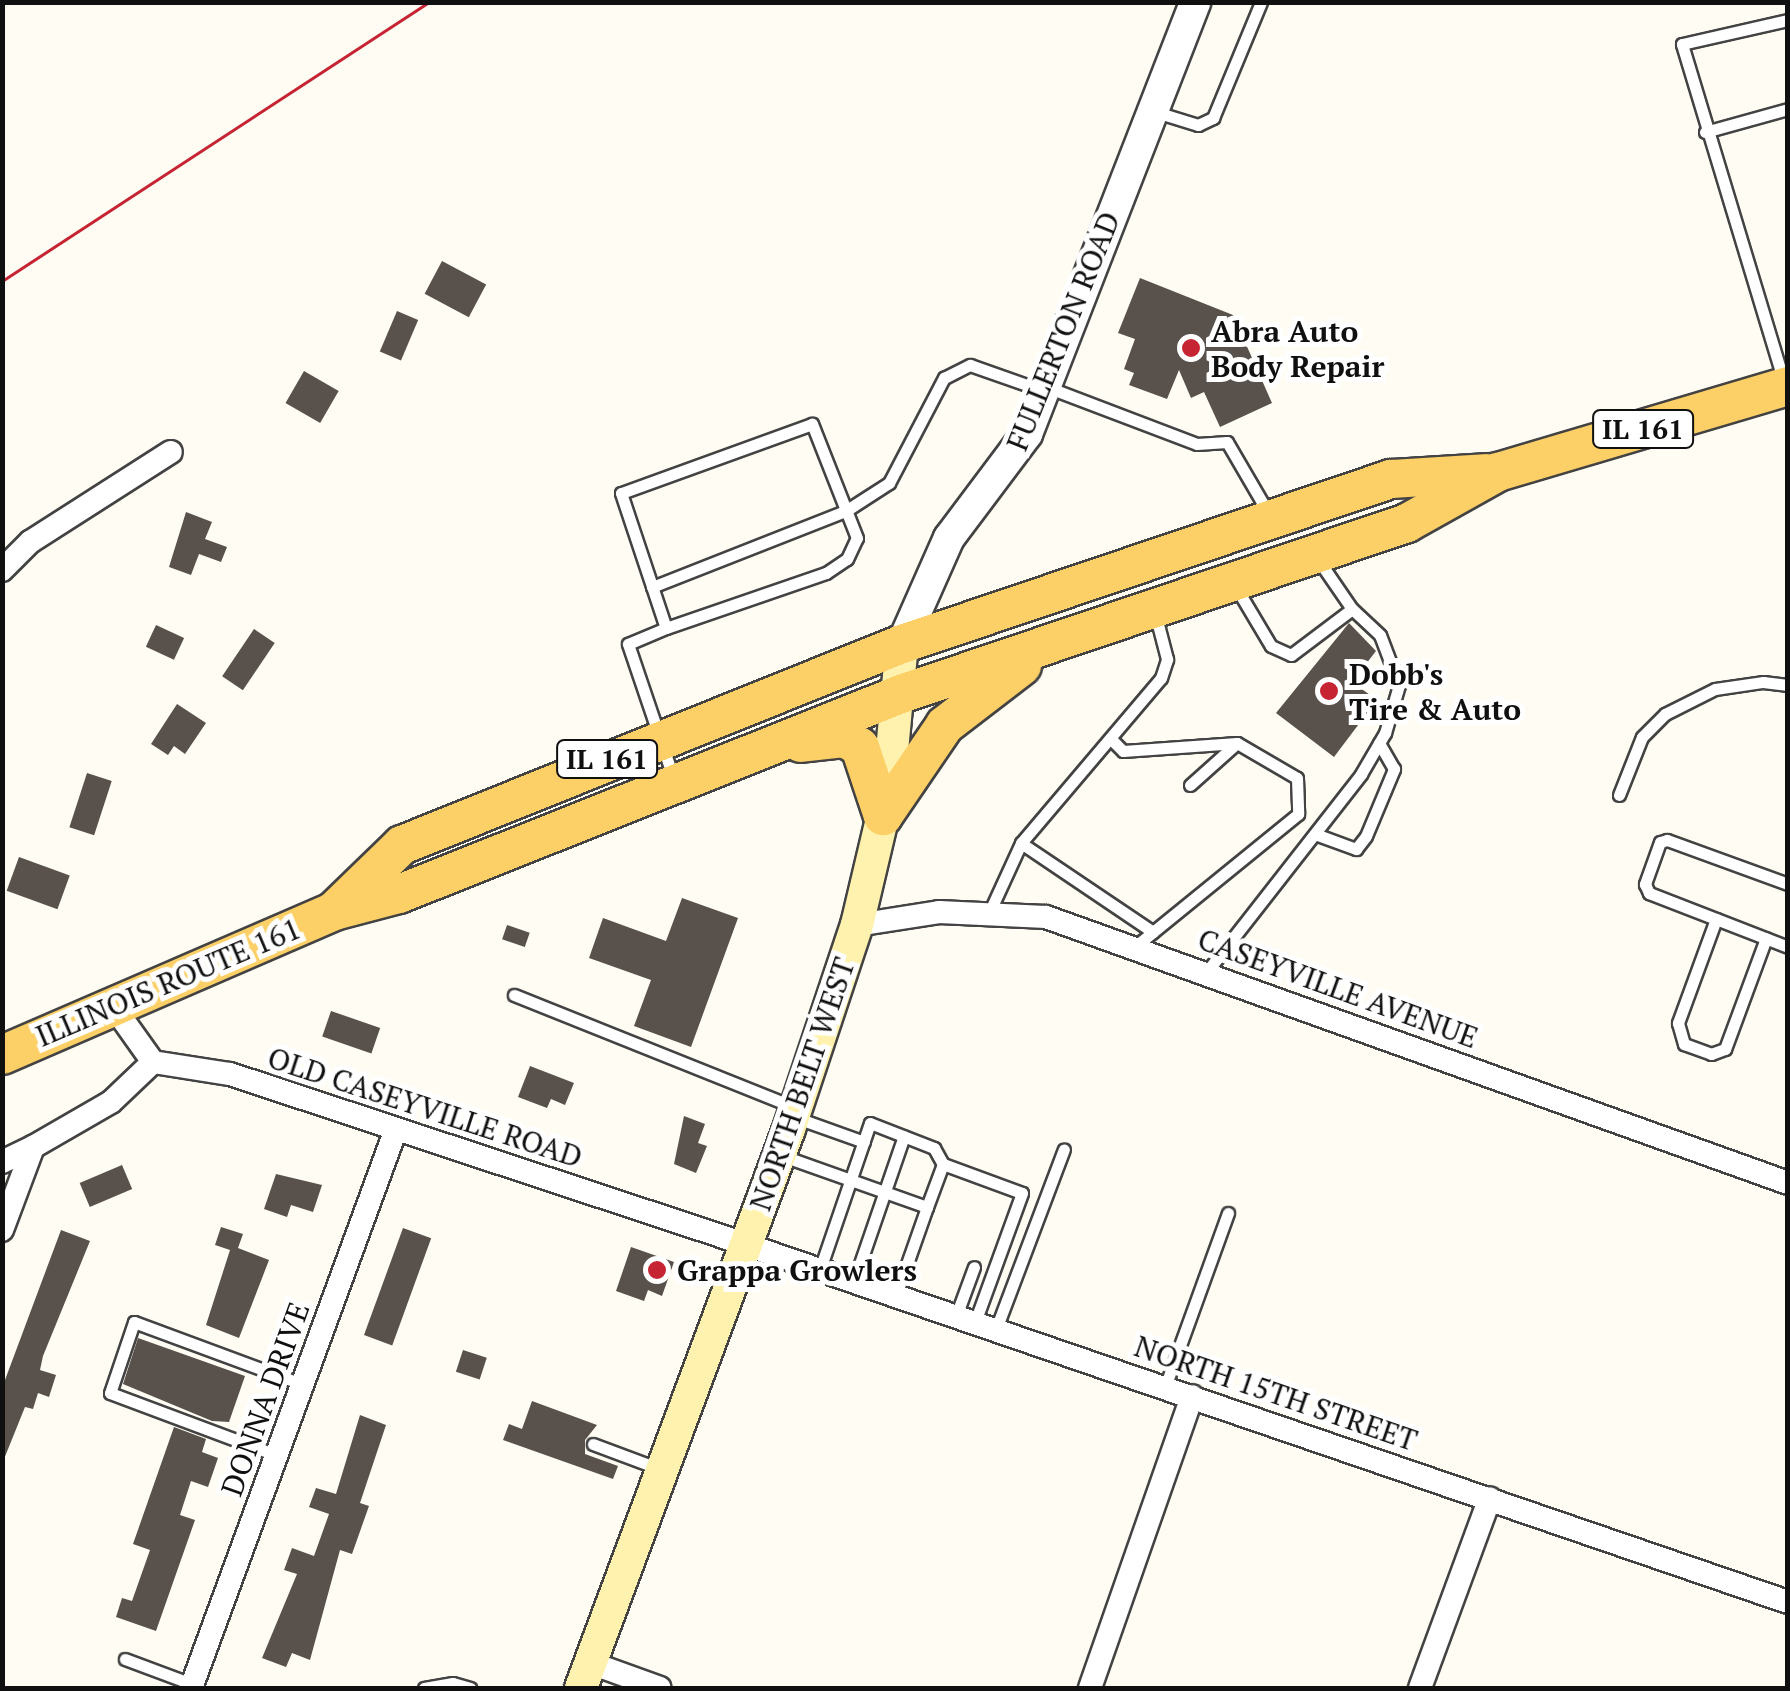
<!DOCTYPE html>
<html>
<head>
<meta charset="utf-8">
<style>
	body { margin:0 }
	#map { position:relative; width:1790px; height:1691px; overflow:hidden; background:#fffcf3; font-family:"PT Serif",serif }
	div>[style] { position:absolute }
	.building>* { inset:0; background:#59514c; transform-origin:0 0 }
	.roads { filter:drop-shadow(2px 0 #434343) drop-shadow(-2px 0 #434343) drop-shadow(0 2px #434343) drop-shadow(0 -2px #434343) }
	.service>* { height:11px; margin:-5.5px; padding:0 5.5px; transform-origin:5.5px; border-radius:5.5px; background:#fff }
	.minor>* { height:22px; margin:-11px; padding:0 11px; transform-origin:11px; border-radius:11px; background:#fff }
	.tertiary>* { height:30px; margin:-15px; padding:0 15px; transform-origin:15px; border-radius:15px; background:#fff }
	.secondary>* { height:32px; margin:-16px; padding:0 16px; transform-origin:16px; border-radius:16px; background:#fff2ae }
	.primary>* { height:38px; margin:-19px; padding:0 19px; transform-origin:19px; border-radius:19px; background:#fcd067 }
	.tram>* { height:2.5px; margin:-1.25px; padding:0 1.25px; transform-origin:1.25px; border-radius:1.25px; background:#c62333 }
	.dots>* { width:28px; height:28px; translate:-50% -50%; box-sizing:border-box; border:5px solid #fff; border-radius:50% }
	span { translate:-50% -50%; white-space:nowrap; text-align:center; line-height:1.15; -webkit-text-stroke:10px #fff; paint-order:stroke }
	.shield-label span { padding:2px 8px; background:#fff; border:2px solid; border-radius:8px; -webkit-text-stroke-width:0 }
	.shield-label { font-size:28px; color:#101010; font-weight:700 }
	.street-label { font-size:30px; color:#101010 }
	.poi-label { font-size:30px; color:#101010; font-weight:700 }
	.left { translate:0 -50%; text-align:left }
	.frame { position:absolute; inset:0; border:5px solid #101010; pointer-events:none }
</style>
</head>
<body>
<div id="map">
	<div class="building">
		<i style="left:442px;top:261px;width:50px;height:37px;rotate:28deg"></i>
		<i style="clip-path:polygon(1140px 278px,1233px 315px,1272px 403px,1220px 427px,1204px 392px,1191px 398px,1179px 370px,1167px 399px,1129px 385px,1134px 373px,1124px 369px,1135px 339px,1118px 333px)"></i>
		<i style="left:397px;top:311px;width:23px;height:44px;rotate:23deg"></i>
		<i style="left:304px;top:371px;width:40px;height:37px;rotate:30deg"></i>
		<i style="clip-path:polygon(186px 512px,212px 522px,205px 539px,227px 547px,221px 562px,199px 554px,191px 575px,169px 567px)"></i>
		<i style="clip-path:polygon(1349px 623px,1376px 651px,1352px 682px,1377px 700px,1334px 757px,1276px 713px)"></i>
		<i style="left:156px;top:625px;width:31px;height:24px;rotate:25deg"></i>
		<i style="left:254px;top:629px;width:25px;height:57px;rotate:34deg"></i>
		<i style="clip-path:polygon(177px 704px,206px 723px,185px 754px,174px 746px,168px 755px,151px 744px)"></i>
		<i style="left:87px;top:773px;width:26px;height:57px;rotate:18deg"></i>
		<i style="left:19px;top:857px;width:54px;height:36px;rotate:20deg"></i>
		<i style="clip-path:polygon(682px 898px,738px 918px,691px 1047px,634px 1026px,651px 980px,589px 958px,603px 918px,666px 941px)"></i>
		<i style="left:507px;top:925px;width:24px;height:15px;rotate:19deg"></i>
		<i style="left:331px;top:1011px;width:52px;height:27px;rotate:19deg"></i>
		<i style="clip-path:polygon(530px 1066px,574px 1083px,565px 1105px,551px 1099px,547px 1108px,518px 1097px)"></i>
		<i style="clip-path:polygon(684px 1116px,705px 1124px,698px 1143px,707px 1146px,696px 1173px,674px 1164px)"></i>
		<i style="left:122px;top:1165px;width:26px;height:46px;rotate:67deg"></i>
		<i style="clip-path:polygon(276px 1174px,322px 1185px,313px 1212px,291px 1205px,287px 1217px,264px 1209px)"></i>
		<i style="clip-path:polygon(221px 1227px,243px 1234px,238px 1248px,269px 1260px,239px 1338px,206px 1325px,230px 1250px,215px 1245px)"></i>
		<i style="left:403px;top:1228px;width:30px;height:114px;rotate:20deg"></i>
		<i style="clip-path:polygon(61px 1230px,90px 1241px,43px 1356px,40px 1370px,56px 1375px,49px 1397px,38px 1393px,33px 1409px,25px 1407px,2px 1464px,2px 1388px)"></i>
		<i style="clip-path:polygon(631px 1247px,674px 1262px,662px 1296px,648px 1290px,644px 1301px,616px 1291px)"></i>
		<i style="clip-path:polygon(138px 1338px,245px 1376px,229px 1422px,212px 1421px,123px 1384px)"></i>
		<i style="left:463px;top:1350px;width:25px;height:23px;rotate:18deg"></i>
		<i style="clip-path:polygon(532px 1401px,597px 1425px,585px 1440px,585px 1454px,618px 1466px,613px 1479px,503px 1440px,509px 1424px,522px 1429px)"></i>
		<i style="clip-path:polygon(360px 1415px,386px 1425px,360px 1503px,369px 1506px,352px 1554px,340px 1550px,310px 1660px,292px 1653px,286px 1667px,262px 1658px,297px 1574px,284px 1570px,292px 1548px,314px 1556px,329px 1514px,309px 1507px,316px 1488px,336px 1494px)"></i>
		<i style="clip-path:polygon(174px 1427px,206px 1439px,202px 1452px,218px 1458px,208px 1487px,191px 1481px,180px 1515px,195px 1520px,156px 1631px,116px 1617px,122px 1598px,132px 1601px,150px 1550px,133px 1544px)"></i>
	</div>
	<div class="roads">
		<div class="service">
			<i style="left:1156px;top:112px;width:44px;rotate:17.2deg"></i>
			<i style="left:1198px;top:125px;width:17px;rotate:-25deg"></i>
			<i style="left:1213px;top:118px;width:126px;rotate:-67.5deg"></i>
			<i style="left:1705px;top:132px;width:86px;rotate:-15.5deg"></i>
			<i style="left:1784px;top:382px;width:353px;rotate:-106.8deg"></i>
			<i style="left:1682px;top:44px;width:109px;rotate:-12.8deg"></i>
			<i style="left:1047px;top:387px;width:160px;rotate:20.8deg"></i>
			<i style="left:1197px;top:444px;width:30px;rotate:-4deg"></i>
			<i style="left:1227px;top:442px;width:86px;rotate:59.8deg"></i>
			<i style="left:652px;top:587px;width:210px;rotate:-21.5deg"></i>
			<i style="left:847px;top:510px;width:50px;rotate:-32.7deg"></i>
			<i style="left:889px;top:483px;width:119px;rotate:-62.4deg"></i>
			<i style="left:944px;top:378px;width:29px;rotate:-27deg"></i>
			<i style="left:970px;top:365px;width:75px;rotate:19.4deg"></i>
			<i style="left:1237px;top:589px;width:66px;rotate:59.2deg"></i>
			<i style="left:1271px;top:646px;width:22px;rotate:24deg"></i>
			<i style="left:1291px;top:655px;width:76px;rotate:-37deg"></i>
			<i style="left:666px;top:628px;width:169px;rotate:-19deg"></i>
			<i style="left:826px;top:573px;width:25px;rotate:-34deg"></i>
			<i style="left:847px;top:559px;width:23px;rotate:-65deg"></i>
			<i style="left:857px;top:538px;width:123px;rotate:-111.5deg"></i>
			<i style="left:812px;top:424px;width:203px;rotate:160.1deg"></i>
			<i style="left:621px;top:493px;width:142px;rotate:71.6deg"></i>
			<i style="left:666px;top:628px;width:41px;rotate:157.2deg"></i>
			<i style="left:628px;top:644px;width:144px;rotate:71.3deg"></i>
			<i style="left:1111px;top:739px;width:17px;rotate:45deg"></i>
			<i style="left:1123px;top:751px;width:114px;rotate:-4deg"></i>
			<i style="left:1237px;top:743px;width:69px;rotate:30.3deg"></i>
			<i style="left:1297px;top:778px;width:36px;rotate:88deg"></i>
			<i style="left:1298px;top:814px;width:187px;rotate:140.9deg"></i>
			<i style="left:1190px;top:785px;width:63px;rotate:-41.8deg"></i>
			<i style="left:1619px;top:795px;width:62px;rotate:-68.4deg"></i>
			<i style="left:1642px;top:737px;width:33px;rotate:-45deg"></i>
			<i style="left:1665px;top:714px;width:56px;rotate:-26.6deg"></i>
			<i style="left:1715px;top:689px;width:49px;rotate:-8.3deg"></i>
			<i style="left:1763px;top:682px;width:25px;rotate:7deg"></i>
			<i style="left:1315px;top:834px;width:44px;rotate:20.1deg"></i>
			<i style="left:1356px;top:849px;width:16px;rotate:-52deg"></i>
			<i style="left:1366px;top:836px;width:73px;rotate:-67.3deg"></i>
			<i style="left:1394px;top:769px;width:30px;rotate:-120deg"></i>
			<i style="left:1021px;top:843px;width:159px;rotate:34deg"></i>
			<i style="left:1153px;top:932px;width:22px;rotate:141deg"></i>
			<i style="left:1788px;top:884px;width:129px;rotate:-160deg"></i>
			<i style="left:1667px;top:840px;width:7px;rotate:164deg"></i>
			<i style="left:1660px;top:842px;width:45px;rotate:109.7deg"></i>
			<i style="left:1645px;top:884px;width:10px;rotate:66deg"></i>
			<i style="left:1649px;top:893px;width:149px;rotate:21.2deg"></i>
			<i style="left:989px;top:913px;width:77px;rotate:-65.4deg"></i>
			<i style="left:1021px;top:843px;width:216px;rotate:-49.7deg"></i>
			<i style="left:1161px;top:678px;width:20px;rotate:-72deg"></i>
			<i style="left:1167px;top:659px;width:48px;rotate:-104.6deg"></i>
			<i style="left:1716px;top:919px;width:111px;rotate:110.1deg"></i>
			<i style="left:1678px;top:1023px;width:22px;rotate:74deg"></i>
			<i style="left:1684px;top:1044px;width:29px;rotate:20deg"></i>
			<i style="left:1711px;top:1054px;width:15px;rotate:-20deg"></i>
			<i style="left:1725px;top:1049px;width:118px;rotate:-69.7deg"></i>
			<i style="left:1205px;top:974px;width:254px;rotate:-52deg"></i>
			<i style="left:1361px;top:774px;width:48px;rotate:-59.7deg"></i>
			<i style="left:1385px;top:733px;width:50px;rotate:-73.7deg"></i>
			<i style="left:1399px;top:685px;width:53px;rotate:-110.8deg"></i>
			<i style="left:1380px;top:635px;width:38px;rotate:-137deg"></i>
			<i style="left:1352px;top:609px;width:62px;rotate:-124.5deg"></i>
			<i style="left:514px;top:995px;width:299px;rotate:21.8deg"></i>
			<i style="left:797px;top:1118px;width:71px;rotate:19.7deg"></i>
			<i style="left:783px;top:1156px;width:153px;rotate:19.5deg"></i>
			<i style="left:927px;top:1207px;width:93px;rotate:109.4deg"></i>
			<i style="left:927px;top:1207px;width:46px;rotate:-69.6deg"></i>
			<i style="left:943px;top:1164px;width:84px;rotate:20.2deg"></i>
			<i style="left:1022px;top:1193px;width:137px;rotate:110deg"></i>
			<i style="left:820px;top:1269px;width:154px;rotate:-71.1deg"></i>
			<i style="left:870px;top:1123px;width:69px;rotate:21.3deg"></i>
			<i style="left:934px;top:1148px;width:18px;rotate:61deg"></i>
			<i style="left:854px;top:1281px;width:153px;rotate:-71deg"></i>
			<i style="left:956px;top:1316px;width:52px;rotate:-69.8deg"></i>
			<i style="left:996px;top:1329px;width:192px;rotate:-69.3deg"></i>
			<i style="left:1165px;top:1387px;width:185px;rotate:-70.1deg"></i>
			<i style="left:593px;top:1444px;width:72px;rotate:20.5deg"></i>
			<i style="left:276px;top:1455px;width:177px;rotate:-159.5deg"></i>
			<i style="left:110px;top:1393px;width:75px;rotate:-71.3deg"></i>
			<i style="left:134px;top:1322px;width:179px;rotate:20.3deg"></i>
			<i style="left:125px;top:1659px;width:72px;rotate:20.5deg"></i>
			<i style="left:424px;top:1688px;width:29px;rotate:-10deg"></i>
			<i style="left:453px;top:1683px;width:18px;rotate:16deg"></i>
		</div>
		<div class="minor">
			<i style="left:2px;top:570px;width:40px;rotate:-45deg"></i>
			<i style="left:30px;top:542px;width:167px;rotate:-32.6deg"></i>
			<i style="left:857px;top:925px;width:83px;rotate:-9deg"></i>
			<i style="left:939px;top:912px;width:107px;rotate:2.7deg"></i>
			<i style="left:1046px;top:917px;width:788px;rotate:19.72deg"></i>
			<i style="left:111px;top:1003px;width:72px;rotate:54.6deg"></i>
			<i style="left:153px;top:1062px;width:78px;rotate:8.9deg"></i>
			<i style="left:230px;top:1074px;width:508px;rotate:18.26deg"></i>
			<i style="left:712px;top:1233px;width:1138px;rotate:18.93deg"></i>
			<i style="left:2px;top:1162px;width:34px;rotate:-26deg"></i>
			<i style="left:2px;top:1230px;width:89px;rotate:-69.5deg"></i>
			<i style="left:33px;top:1147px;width:90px;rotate:-30deg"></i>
			<i style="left:111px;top:1102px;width:58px;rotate:-43.6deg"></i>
			<i style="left:591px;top:1663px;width:73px;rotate:19.9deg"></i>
			<i style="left:191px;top:1688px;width:595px;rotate:-69.86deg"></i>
			<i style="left:1090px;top:1688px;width:309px;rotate:-70.7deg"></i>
			<i style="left:1420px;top:1688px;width:202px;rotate:-69.8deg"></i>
		</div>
		<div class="tertiary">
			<i style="left:902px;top:644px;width:116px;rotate:-66.1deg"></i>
			<i style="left:949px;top:538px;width:130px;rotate:-53.1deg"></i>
			<i style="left:1027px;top:434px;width:464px;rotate:-68.7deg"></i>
		</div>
		<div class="secondary">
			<i style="left:581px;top:1688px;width:596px;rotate:-69.59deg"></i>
			<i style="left:789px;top:1129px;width:215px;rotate:-71.6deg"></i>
			<i style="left:857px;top:925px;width:135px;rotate:-76.7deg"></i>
			<i style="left:888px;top:794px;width:151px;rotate:-84.7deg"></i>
		</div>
		<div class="primary">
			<i style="left:801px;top:743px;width:43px;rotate:-6.6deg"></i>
			<i style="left:844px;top:738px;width:18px;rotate:29deg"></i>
			<i style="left:860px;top:747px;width:73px;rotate:71.6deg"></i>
			<i style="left:883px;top:816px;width:110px;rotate:-55.7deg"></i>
			<i style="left:945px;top:725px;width:97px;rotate:-37.5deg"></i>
			<i style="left:337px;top:908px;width:91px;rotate:-44.1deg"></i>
			<i style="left:402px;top:845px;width:539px;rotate:-21.9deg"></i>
			<i style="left:902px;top:644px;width:516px;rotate:-18.65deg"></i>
			<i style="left:1391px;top:479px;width:95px;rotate:-3.6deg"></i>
			<i style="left:2px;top:1055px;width:362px;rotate:-23.4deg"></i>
			<i style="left:334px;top:911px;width:67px;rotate:-14.7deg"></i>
			<i style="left:399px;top:894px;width:540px;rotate:-21.72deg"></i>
			<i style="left:901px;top:694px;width:534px;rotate:-18.67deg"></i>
			<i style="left:1407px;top:523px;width:104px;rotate:-29.3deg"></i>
			<i style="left:1498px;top:472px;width:302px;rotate:-16.5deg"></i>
		</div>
	</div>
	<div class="tram">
		<i style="left:2px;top:281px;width:510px;rotate:-33.16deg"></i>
	</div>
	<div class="dots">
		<i style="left:1191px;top:348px;background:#c62333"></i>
		<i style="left:1329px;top:691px;background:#c62333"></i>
		<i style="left:657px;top:1270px;background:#c62333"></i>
	</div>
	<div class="shield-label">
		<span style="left:1643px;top:429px">IL 161</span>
		<span style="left:607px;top:759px">IL 161</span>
	</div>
	<div class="street-label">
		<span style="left:1063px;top:331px;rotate:-68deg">FULLERTON ROAD</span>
		<span style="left:168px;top:982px;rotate:-23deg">ILLINOIS ROUTE 161</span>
		<span style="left:1338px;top:988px;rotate:20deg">CASEYVILLE AVENUE</span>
		<span style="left:802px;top:1084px;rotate:-71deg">NORTH BELT WEST</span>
		<span style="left:425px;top:1107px;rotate:18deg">OLD CASEYVILLE ROAD</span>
		<span style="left:1276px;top:1393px;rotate:19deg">NORTH 15TH STREET</span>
		<span style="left:265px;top:1399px;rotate:-70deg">DONNA DRIVE</span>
	</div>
	<div class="poi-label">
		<span class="left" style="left:1211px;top:348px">Abra Auto<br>Body Repair</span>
		<span class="left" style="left:1349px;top:691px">Dobb's<br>Tire &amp; Auto</span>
		<span class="left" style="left:677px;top:1270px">Grappa Growlers</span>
	</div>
	<div class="frame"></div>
</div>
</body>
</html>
